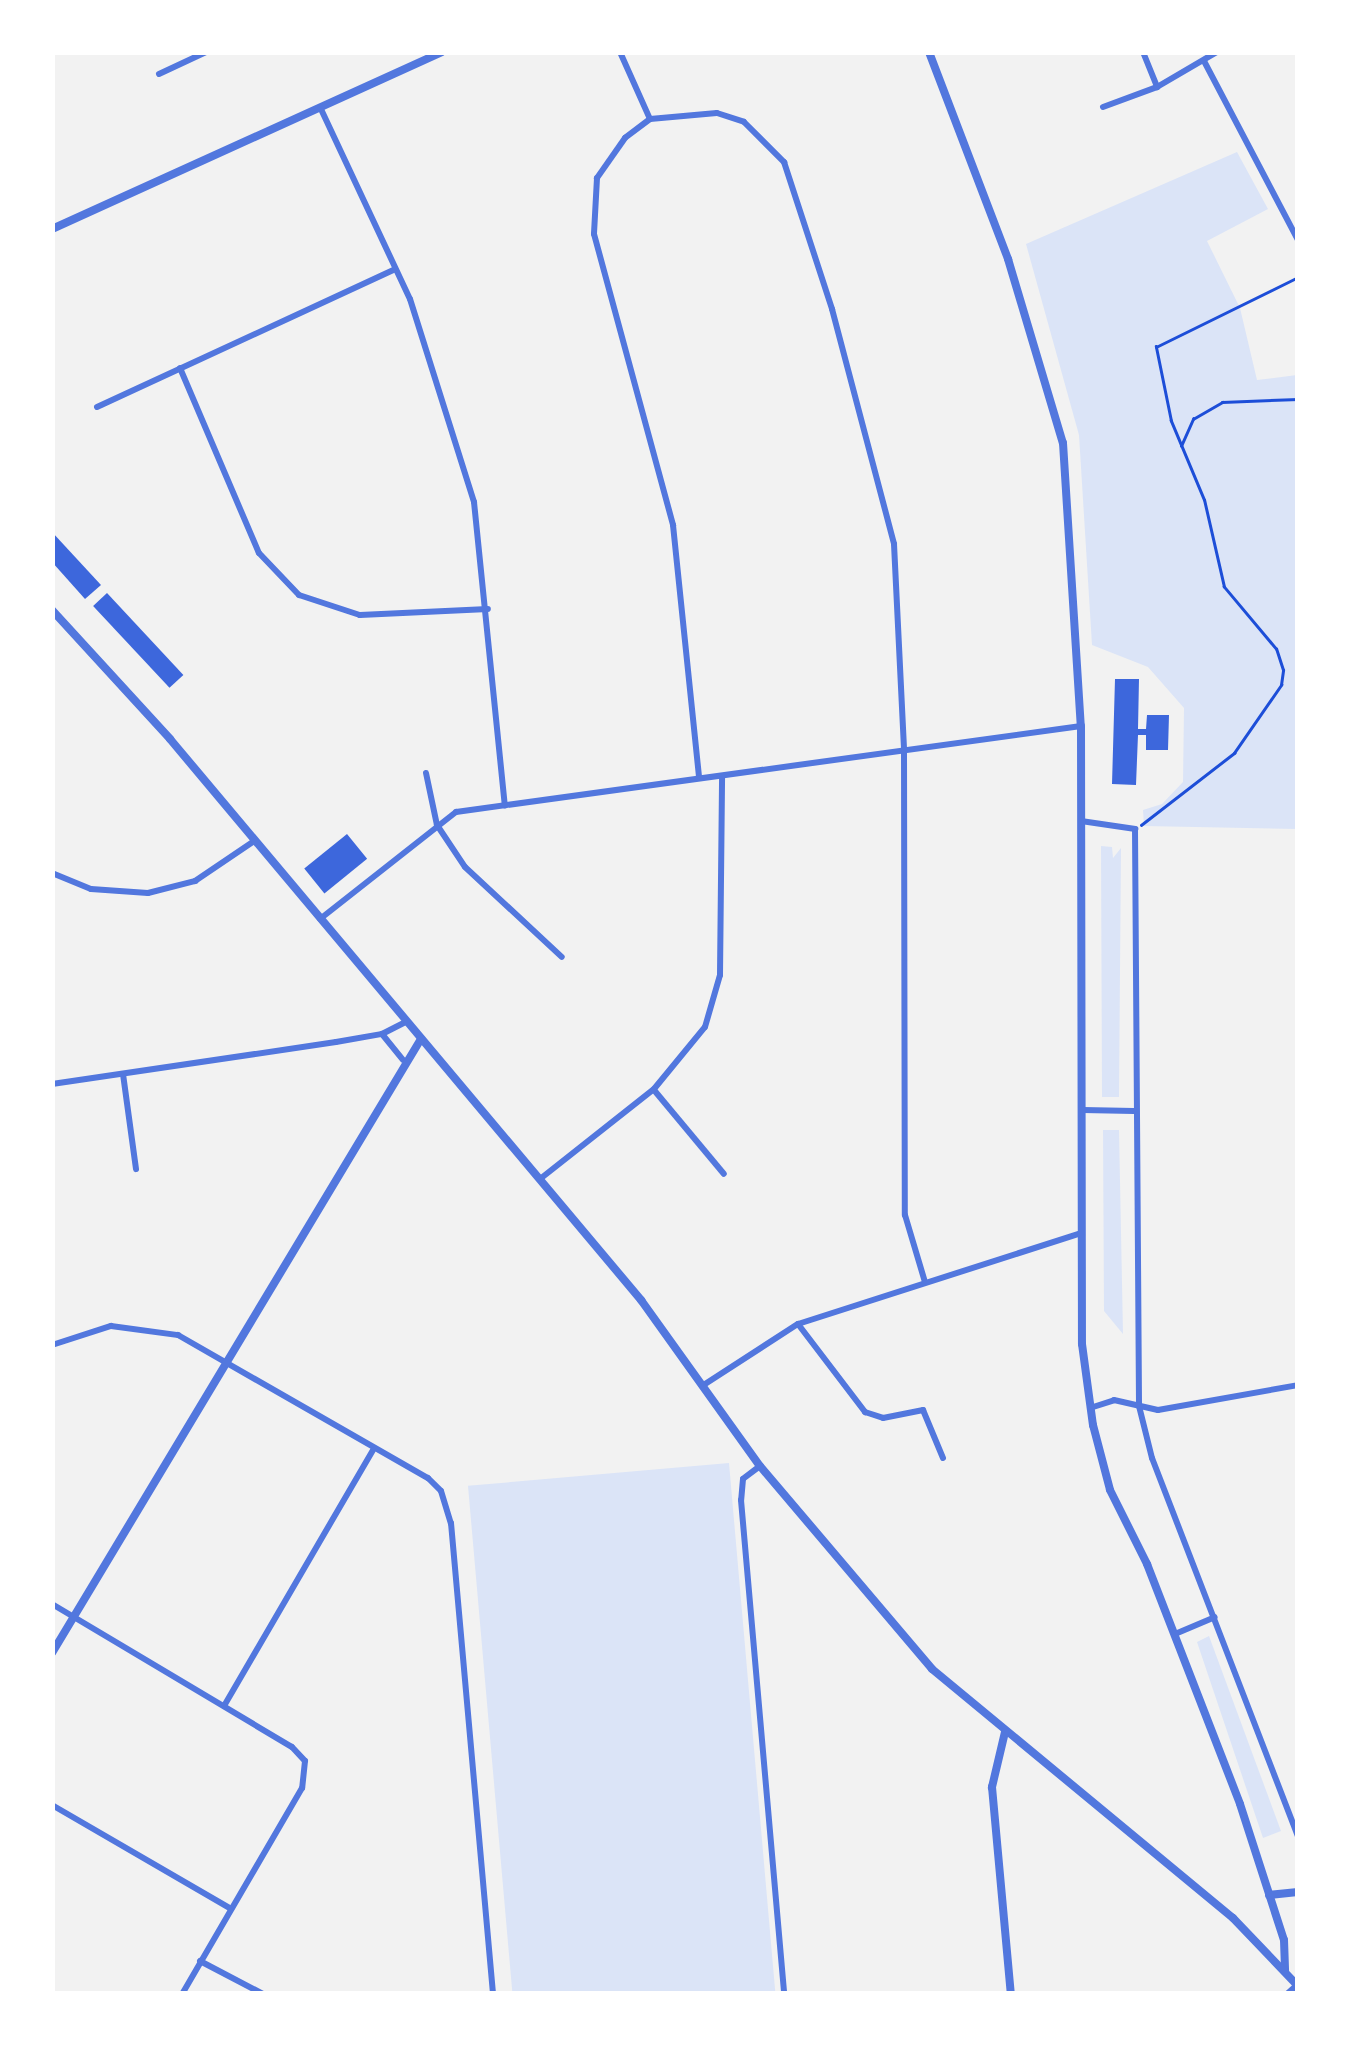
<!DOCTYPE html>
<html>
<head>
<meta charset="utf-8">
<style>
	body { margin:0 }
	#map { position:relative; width:1350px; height:2046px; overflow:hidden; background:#f2f2f2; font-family:"Fira Sans",sans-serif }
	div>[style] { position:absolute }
	.green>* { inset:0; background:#dbe4f7; transform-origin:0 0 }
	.building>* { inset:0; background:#3d67dc; transform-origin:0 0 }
	.path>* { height:2.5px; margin:-1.25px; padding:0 1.25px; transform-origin:1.25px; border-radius:1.25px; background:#1d4ed8 }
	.minor>* { height:6px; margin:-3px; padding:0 3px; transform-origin:3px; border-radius:3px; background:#5277de }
	.tertiary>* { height:8px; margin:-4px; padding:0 4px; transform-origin:4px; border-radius:4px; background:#5277de }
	span { translate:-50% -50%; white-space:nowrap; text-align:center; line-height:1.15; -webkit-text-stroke:8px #fff; paint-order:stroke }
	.frame { position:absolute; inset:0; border:55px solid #fff; pointer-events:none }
</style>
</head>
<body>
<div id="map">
	<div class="green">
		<i style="clip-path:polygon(1237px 152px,1268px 209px,1207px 241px,1240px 308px,1257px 380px,1297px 375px,1297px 829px,1144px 826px,1143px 810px,1162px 804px,1183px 782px,1184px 708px,1148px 667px,1092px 645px,1079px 435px,1026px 244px)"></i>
		<i style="clip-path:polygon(1101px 846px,1112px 847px,1113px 858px,1121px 848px,1119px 1097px,1102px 1097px)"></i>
		<i style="clip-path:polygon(1103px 1130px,1119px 1130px,1123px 1334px,1104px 1311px)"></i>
		<i style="left:729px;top:1463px;width:532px;height:262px;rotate:85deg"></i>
		<i style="clip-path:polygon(1209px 1636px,1281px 1831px,1263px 1838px,1197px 1642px)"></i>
	</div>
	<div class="building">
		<i style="clip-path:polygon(52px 532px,101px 585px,85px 599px,52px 562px)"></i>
		<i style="left:107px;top:593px;width:112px;height:19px;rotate:47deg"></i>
		<i style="clip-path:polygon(1115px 679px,1139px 679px,1138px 729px,1146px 729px,1147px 715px,1169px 715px,1168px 750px,1146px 750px,1146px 735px,1138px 735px,1136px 785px,1112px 784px)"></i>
		<i style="left:347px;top:834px;width:32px;height:55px;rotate:51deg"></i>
	</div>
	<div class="path">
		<i style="left:1181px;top:446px;width:30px;rotate:-66deg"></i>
		<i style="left:1193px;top:419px;width:34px;rotate:-30deg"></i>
		<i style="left:1222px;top:402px;width:76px;rotate:-2.3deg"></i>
		<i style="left:1141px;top:825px;width:118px;rotate:-37.7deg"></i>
		<i style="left:1234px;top:753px;width:83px;rotate:-55.3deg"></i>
		<i style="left:1281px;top:685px;width:15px;rotate:-82deg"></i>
		<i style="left:1283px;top:670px;width:22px;rotate:-108deg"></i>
		<i style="left:1276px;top:649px;width:81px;rotate:-130deg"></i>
		<i style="left:1224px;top:587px;width:89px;rotate:-102.9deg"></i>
		<i style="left:1204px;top:500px;width:86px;rotate:-112.7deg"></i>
		<i style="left:1171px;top:421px;width:76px;rotate:-101.5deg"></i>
		<i style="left:1156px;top:347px;width:158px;rotate:-26.2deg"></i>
	</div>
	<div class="minor">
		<i style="left:620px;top:52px;width:73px;rotate:65.9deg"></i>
		<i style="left:650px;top:119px;width:67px;rotate:-5.1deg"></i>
		<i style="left:717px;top:113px;width:28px;rotate:18deg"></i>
		<i style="left:744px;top:122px;width:57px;rotate:45deg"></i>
		<i style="left:784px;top:162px;width:155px;rotate:71.9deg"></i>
		<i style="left:832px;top:309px;width:243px;rotate:75.2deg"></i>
		<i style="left:894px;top:544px;width:206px;rotate:87.2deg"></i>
		<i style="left:904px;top:750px;width:465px;rotate:89.9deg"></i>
		<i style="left:905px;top:1215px;width:70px;rotate:73.4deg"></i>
		<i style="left:1143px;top:52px;width:38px;rotate:68deg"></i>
		<i style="left:1204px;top:61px;width:202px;rotate:62.3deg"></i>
		<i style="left:159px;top:74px;width:52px;rotate:-25.1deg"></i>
		<i style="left:320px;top:107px;width:212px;rotate:64.9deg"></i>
		<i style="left:410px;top:299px;width:213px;rotate:72.5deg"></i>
		<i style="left:474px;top:502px;width:305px;rotate:84.2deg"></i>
		<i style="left:1103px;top:107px;width:58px;rotate:-20.3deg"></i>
		<i style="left:1157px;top:87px;width:69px;rotate:-30.3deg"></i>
		<i style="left:650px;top:119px;width:31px;rotate:143deg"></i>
		<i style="left:625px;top:138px;width:49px;rotate:125deg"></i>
		<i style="left:597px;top:178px;width:56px;rotate:93.1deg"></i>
		<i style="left:594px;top:234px;width:302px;rotate:74.8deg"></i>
		<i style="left:673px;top:525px;width:254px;rotate:84.1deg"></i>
		<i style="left:180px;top:368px;width:201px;rotate:66.9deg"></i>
		<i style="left:259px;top:553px;width:58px;rotate:46.4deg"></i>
		<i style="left:299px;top:595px;width:64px;rotate:18.2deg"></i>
		<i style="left:360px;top:615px;width:128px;rotate:-2.7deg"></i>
		<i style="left:97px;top:407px;width:327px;rotate:-24.8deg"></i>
		<i style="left:426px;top:773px;width:53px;rotate:78.1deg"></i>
		<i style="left:437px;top:825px;width:50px;rotate:56.3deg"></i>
		<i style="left:465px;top:867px;width:132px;rotate:42.9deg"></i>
		<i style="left:1081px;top:821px;width:55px;rotate:8.4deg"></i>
		<i style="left:1135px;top:829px;width:577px;rotate:89.6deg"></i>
		<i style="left:1139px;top:1406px;width:54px;rotate:76deg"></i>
		<i style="left:1152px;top:1458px;width:405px;rotate:68.9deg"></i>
		<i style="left:52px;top:873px;width:42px;rotate:22.3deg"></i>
		<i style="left:91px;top:889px;width:57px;rotate:4deg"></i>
		<i style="left:148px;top:893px;width:49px;rotate:-14.3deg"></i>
		<i style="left:195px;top:881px;width:71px;rotate:-34.1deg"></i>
		<i style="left:320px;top:919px;width:173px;rotate:-38.2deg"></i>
		<i style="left:456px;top:812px;width:631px;rotate:-7.83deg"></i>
		<i style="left:382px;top:1034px;width:33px;rotate:51deg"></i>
		<i style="left:123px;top:1074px;width:96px;rotate:82.2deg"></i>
		<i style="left:52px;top:1084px;width:287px;rotate:-8.4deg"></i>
		<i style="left:336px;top:1042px;width:47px;rotate:-9.9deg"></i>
		<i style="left:382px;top:1034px;width:27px;rotate:-27deg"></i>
		<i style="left:654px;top:1090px;width:109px;rotate:50.2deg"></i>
		<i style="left:1083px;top:1110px;width:51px;rotate:1.1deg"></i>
		<i style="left:540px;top:1179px;width:145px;rotate:-38.3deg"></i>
		<i style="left:654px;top:1089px;width:80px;rotate:-50.6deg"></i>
		<i style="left:705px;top:1027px;width:54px;rotate:-73.9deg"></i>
		<i style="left:720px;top:975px;width:199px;rotate:-89.4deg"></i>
		<i style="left:798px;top:1324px;width:111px;rotate:52.7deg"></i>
		<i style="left:865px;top:1412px;width:19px;rotate:18deg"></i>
		<i style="left:883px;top:1418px;width:41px;rotate:-11.3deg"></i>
		<i style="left:923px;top:1410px;width:52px;rotate:67.4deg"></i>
		<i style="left:52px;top:1345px;width:62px;rotate:-17.9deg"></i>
		<i style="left:111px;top:1326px;width:68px;rotate:7.7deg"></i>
		<i style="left:178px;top:1335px;width:288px;rotate:29.8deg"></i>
		<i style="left:428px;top:1478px;width:18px;rotate:45deg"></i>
		<i style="left:441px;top:1491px;width:34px;rotate:73deg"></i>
		<i style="left:451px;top:1523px;width:473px;rotate:84.9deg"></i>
		<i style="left:702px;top:1386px;width:114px;rotate:-32.9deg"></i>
		<i style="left:798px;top:1324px;width:298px;rotate:-17.8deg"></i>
		<i style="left:1090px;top:1408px;width:25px;rotate:-18deg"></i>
		<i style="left:1114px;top:1400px;width:45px;rotate:12.8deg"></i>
		<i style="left:1158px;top:1410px;width:142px;rotate:-10.1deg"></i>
		<i style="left:760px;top:1466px;width:21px;rotate:143deg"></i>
		<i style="left:743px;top:1479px;width:21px;rotate:95deg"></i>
		<i style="left:741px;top:1500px;width:496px;rotate:85deg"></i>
		<i style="left:52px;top:1604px;width:279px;rotate:30.8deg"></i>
		<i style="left:292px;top:1747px;width:19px;rotate:47deg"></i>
		<i style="left:305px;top:1761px;width:27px;rotate:96deg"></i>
		<i style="left:302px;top:1788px;width:238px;rotate:120.2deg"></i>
		<i style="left:1175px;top:1634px;width:43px;rotate:-23deg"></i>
		<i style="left:224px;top:1706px;width:296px;rotate:-59.8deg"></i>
		<i style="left:52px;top:1805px;width:206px;rotate:30.1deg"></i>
		<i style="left:200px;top:1961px;width:71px;rotate:27.6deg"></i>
		<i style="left:1287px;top:1994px;width:13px;rotate:-42deg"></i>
	</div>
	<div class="tertiary">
		<i style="left:929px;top:52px;width:222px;rotate:69.1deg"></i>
		<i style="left:1008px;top:259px;width:192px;rotate:73.4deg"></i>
		<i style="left:1063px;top:443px;width:284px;rotate:86.4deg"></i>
		<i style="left:1081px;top:726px;width:618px;rotate:89.91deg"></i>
		<i style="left:1082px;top:1344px;width:82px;rotate:82.3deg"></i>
		<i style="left:1093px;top:1425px;width:67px;rotate:75.3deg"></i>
		<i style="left:1110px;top:1490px;width:83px;rotate:63.4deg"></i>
		<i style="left:1147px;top:1564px;width:257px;rotate:68.8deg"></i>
		<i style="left:1240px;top:1804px;width:143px;rotate:72.1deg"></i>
		<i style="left:1284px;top:1940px;width:31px;rotate:88deg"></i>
		<i style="left:52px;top:229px;width:428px;rotate:-24.4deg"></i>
		<i style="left:52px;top:610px;width:175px;rotate:47.5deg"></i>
		<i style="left:170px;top:739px;width:733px;rotate:49.98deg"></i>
		<i style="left:641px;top:1300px;width:204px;rotate:54.4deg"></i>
		<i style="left:760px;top:1466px;width:266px;rotate:49.7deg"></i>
		<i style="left:932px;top:1669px;width:391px;rotate:39.6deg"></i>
		<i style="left:1233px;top:1918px;width:94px;rotate:46.3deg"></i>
		<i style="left:52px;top:1653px;width:716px;rotate:-59deg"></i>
		<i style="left:1005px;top:1732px;width:57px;rotate:103.3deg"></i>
		<i style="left:992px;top:1787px;width:208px;rotate:84.8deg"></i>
		<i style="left:1269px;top:1895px;width:29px;rotate:-6deg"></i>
	</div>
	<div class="frame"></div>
</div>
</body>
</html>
